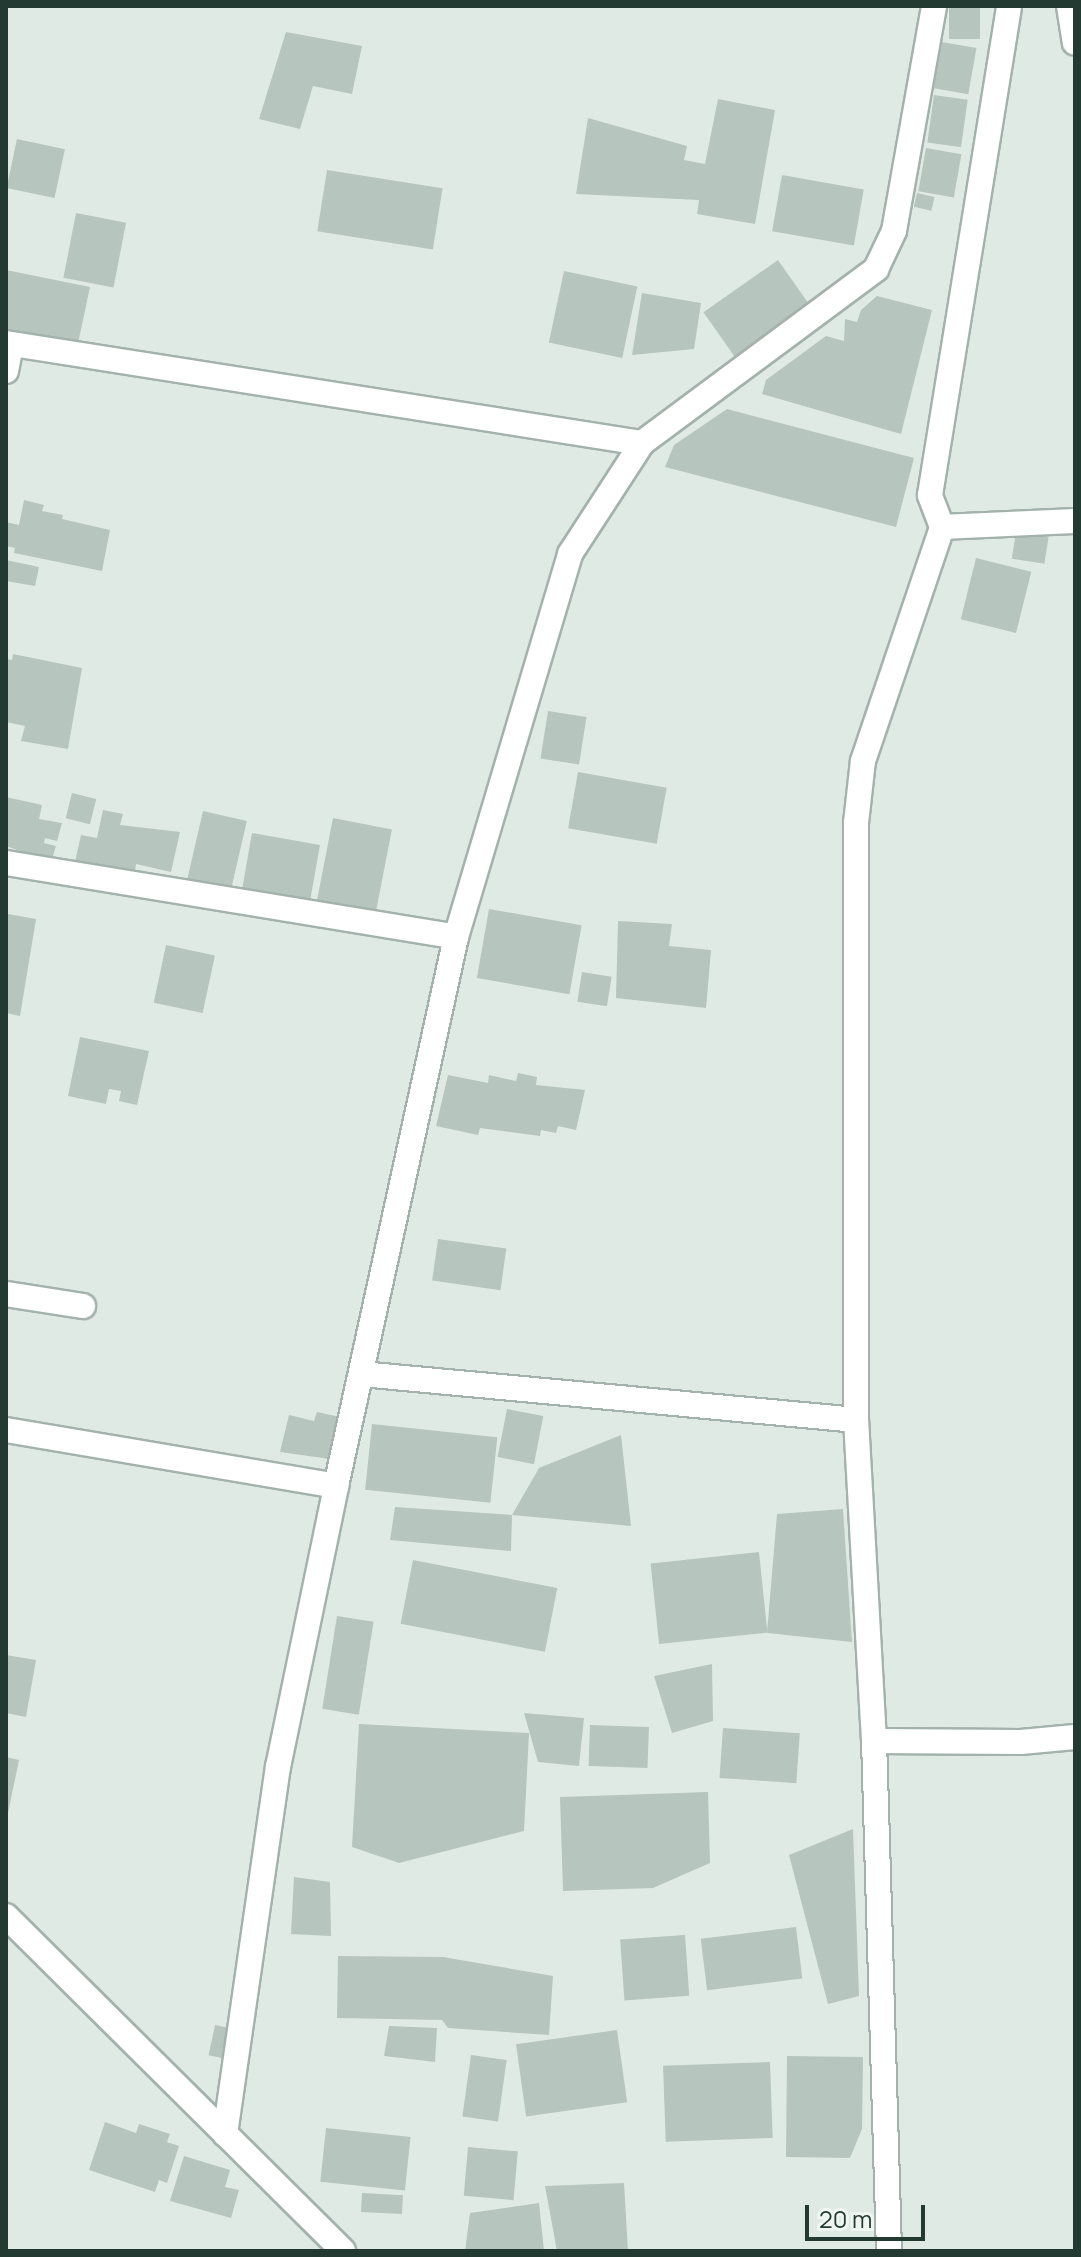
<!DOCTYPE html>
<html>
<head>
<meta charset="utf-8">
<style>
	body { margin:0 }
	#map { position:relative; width:1081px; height:2257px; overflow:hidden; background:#e0eae5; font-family:Manrope,sans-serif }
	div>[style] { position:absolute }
	.building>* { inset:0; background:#b6c5be; transform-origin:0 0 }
	.roads { filter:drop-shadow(2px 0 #a3b2ac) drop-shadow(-2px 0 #a3b2ac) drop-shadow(0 2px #a3b2ac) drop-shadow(0 -2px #a3b2ac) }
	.minor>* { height:24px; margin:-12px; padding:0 12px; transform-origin:12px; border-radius:12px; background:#fff }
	span { translate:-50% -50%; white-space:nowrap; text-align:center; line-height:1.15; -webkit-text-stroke:7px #f0f7f3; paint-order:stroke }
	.frame { position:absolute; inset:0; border:8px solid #223a32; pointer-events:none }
	.scale { position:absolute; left:805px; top:2205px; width:120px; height:36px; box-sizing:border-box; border:4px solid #223a32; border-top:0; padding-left:10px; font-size:24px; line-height:28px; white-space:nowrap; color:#223a32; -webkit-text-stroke:6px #f0f7f3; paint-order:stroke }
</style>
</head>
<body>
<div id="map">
	<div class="building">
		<i style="left:949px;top:6px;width:31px;height:33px"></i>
		<i style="clip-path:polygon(286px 32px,362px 46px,352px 94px,313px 86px,300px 129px,259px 119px)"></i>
		<i style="left:942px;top:42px;width:35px;height:47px;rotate:10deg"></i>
		<i style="left:934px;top:95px;width:34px;height:48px;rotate:8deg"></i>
		<i style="clip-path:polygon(718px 99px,775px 110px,755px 224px,697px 214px,699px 200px,576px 194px,588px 118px,687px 146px,684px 160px,705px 164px)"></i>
		<i style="left:17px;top:139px;width:49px;height:50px;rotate:12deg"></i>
		<i style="left:926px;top:148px;width:36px;height:44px;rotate:10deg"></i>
		<i style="left:327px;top:170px;width:117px;height:62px;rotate:9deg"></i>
		<i style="left:782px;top:175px;width:83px;height:57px;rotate:10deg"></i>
		<i style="left:917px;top:193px;width:18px;height:14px;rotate:13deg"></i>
		<i style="left:76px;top:213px;width:51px;height:66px;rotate:11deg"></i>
		<i style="left:778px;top:260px;width:55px;height:91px;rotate:55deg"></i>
		<i style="clip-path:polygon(6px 270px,90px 287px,77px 348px,6px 333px)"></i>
		<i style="left:564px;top:271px;width:75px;height:73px;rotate:12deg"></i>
		<i style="clip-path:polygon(642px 293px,701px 303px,694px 349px,632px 355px)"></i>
		<i style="clip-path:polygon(877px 296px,932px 310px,901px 434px,762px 394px,766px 380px,826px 336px,844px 341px,845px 319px,857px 322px,861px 310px)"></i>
		<i style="clip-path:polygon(727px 409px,914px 458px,896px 527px,665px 467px,674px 445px)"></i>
		<i style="clip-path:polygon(24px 500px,44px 505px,42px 511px,63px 515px,62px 519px,110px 530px,102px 571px,14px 553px,15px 548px,6px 546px,6px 522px,19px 525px)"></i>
		<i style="left:1016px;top:532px;width:33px;height:27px;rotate:9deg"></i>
		<i style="left:976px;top:558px;width:57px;height:63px;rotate:14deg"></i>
		<i style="clip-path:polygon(6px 560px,39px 567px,35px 586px,6px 581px)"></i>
		<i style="clip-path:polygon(13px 654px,82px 668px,68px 749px,21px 741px,25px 726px,6px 722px,6px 659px,12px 660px)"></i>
		<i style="left:548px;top:711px;width:39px;height:48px;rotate:9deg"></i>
		<i style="left:578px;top:772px;width:90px;height:57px;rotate:10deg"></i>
		<i style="left:72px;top:793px;width:25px;height:26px;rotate:14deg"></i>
		<i style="clip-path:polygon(6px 797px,42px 805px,39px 819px,62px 823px,57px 841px,45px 838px,44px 843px,56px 846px,51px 862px,6px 846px)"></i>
		<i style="clip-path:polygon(103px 810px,123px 814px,120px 825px,180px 832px,171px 872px,136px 864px,135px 871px,111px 866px,110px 871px,75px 862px,81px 835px,97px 838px)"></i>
		<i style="left:203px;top:811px;width:45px;height:73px;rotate:13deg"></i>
		<i style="left:333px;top:818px;width:60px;height:85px;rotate:11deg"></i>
		<i style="left:252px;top:833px;width:69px;height:57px;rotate:10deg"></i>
		<i style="left:489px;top:909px;width:94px;height:70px;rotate:10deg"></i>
		<i style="clip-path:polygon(8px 914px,36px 919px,20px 1016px,6px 1013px)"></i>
		<i style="clip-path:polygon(618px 921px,672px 924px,669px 946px,711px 950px,706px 1008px,616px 998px)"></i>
		<i style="left:166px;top:945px;width:50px;height:59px;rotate:12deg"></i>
		<i style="left:582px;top:972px;width:30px;height:30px;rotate:9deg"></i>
		<i style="clip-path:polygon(80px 1037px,149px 1051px,137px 1105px,119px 1101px,121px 1091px,109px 1089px,106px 1104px,68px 1096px)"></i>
		<i style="clip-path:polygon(518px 1073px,537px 1077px,536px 1085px,585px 1090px,576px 1130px,558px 1126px,556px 1133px,541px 1130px,540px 1136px,480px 1128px,478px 1135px,436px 1126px,448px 1075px,488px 1083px,489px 1075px,516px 1081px)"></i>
		<i style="left:438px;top:1239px;width:69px;height:42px;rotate:8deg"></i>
		<i style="left:507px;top:1409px;width:37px;height:49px;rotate:11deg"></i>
		<i style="clip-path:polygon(317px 1412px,340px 1417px,330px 1459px,280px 1452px,289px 1415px,314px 1421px)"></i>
		<i style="left:372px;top:1424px;width:126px;height:66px;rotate:6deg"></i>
		<i style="clip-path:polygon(621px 1435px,631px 1526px,512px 1515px,511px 1551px,390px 1540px,395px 1507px,512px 1515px,539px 1468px)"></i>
		<i style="clip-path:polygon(843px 1509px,852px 1642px,767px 1633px,777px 1514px)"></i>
		<i style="left:759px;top:1552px;width:81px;height:109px;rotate:84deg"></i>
		<i style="left:413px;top:1560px;width:147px;height:65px;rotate:11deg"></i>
		<i style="left:337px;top:1616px;width:37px;height:94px;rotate:9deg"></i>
		<i style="clip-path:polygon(6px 1655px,36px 1660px,26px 1717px,6px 1713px)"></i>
		<i style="clip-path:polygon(712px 1664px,713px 1721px,672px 1733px,654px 1676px)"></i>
		<i style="clip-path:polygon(524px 1713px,584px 1718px,579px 1766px,538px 1762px)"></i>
		<i style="clip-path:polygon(359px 1724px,529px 1733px,524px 1831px,399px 1863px,352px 1847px)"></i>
		<i style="left:590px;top:1725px;width:59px;height:41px;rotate:2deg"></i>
		<i style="left:723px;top:1728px;width:77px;height:50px;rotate:4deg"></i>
		<i style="clip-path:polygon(6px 1757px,19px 1760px,7px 1818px,6px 1818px)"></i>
		<i style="clip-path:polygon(708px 1792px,710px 1863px,653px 1888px,563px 1891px,560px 1797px)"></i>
		<i style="clip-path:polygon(853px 1829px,859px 1996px,828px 2004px,789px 1855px)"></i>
		<i style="clip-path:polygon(294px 1877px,330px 1882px,331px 1936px,291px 1934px)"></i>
		<i style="left:796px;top:1927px;width:52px;height:96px;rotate:83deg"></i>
		<i style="left:685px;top:1935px;width:61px;height:65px;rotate:86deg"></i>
		<i style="clip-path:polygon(338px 1956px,443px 1957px,553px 1976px,549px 2035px,448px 2028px,442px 2020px,337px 2018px)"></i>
		<i style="left:215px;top:2025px;width:19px;height:31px;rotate:12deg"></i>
		<i style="clip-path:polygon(389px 2026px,437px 2028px,435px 2062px,384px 2056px)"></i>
		<i style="left:617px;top:2030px;width:73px;height:102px;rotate:82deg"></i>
		<i style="left:471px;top:2055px;width:36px;height:62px;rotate:8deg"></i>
		<i style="clip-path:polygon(787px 2056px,863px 2057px,862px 2129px,850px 2158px,786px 2157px)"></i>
		<i style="left:770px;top:2062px;width:76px;height:107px;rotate:88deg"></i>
		<i style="clip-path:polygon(105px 2122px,136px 2133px,139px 2124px,170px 2134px,167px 2142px,179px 2146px,167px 2183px,159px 2180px,155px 2192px,89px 2170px)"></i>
		<i style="left:326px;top:2128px;width:85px;height:54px;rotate:6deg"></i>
		<i style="left:468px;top:2147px;width:50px;height:49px;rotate:5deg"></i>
		<i style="clip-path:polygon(184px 2156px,230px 2170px,225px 2187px,239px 2190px,231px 2218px,170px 2201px)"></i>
		<i style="clip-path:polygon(624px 2183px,628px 2251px,557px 2251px,545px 2186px)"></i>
		<i style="left:362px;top:2193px;width:41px;height:19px;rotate:3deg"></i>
		<i style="clip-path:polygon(539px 2203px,544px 2251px,465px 2251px,470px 2213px)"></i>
	</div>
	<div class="roads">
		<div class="minor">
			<i style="left:1069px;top:6px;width:37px;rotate:81deg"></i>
			<i style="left:6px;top:343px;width:644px;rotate:8.94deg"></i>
			<i style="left:6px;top:371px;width:26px;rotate:-79deg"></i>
			<i style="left:942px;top:527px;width:34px;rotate:-111deg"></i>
			<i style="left:930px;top:495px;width:493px;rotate:-80.8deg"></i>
			<i style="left:6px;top:863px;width:456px;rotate:9.3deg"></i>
			<i style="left:6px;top:1294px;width:78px;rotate:8.9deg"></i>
			<i style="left:361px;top:1374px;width:497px;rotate:5.3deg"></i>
			<i style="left:6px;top:1430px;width:335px;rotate:9.6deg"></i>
			<i style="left:874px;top:1741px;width:147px;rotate:0.4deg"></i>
			<i style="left:1021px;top:1742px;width:54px;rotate:-5.3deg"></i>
			<i style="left:6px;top:1916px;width:475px;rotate:44.8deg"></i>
			<i style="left:225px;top:2134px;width:371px;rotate:-81.8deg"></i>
			<i style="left:278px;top:1767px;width:287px;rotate:-78.3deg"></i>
			<i style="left:336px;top:1486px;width:562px;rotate:-77.67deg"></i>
			<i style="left:456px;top:937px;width:400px;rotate:-73.4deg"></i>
			<i style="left:570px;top:554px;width:132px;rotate:-57deg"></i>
			<i style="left:642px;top:443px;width:292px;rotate:-36.6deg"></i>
			<i style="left:876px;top:269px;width:42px;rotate:-64.7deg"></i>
			<i style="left:894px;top:231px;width:229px;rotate:-79.9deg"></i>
			<i style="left:889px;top:2251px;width:510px;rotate:-91.68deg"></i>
			<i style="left:874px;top:1741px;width:322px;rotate:-93.2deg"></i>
			<i style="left:856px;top:1420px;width:597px;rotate:-90deg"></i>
			<i style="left:856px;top:823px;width:62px;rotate:-83.6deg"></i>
			<i style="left:863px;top:761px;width:247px;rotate:-71.3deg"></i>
			<i style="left:942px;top:527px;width:133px;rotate:-2.6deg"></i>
		</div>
	</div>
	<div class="frame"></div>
	<div class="scale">20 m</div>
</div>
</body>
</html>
